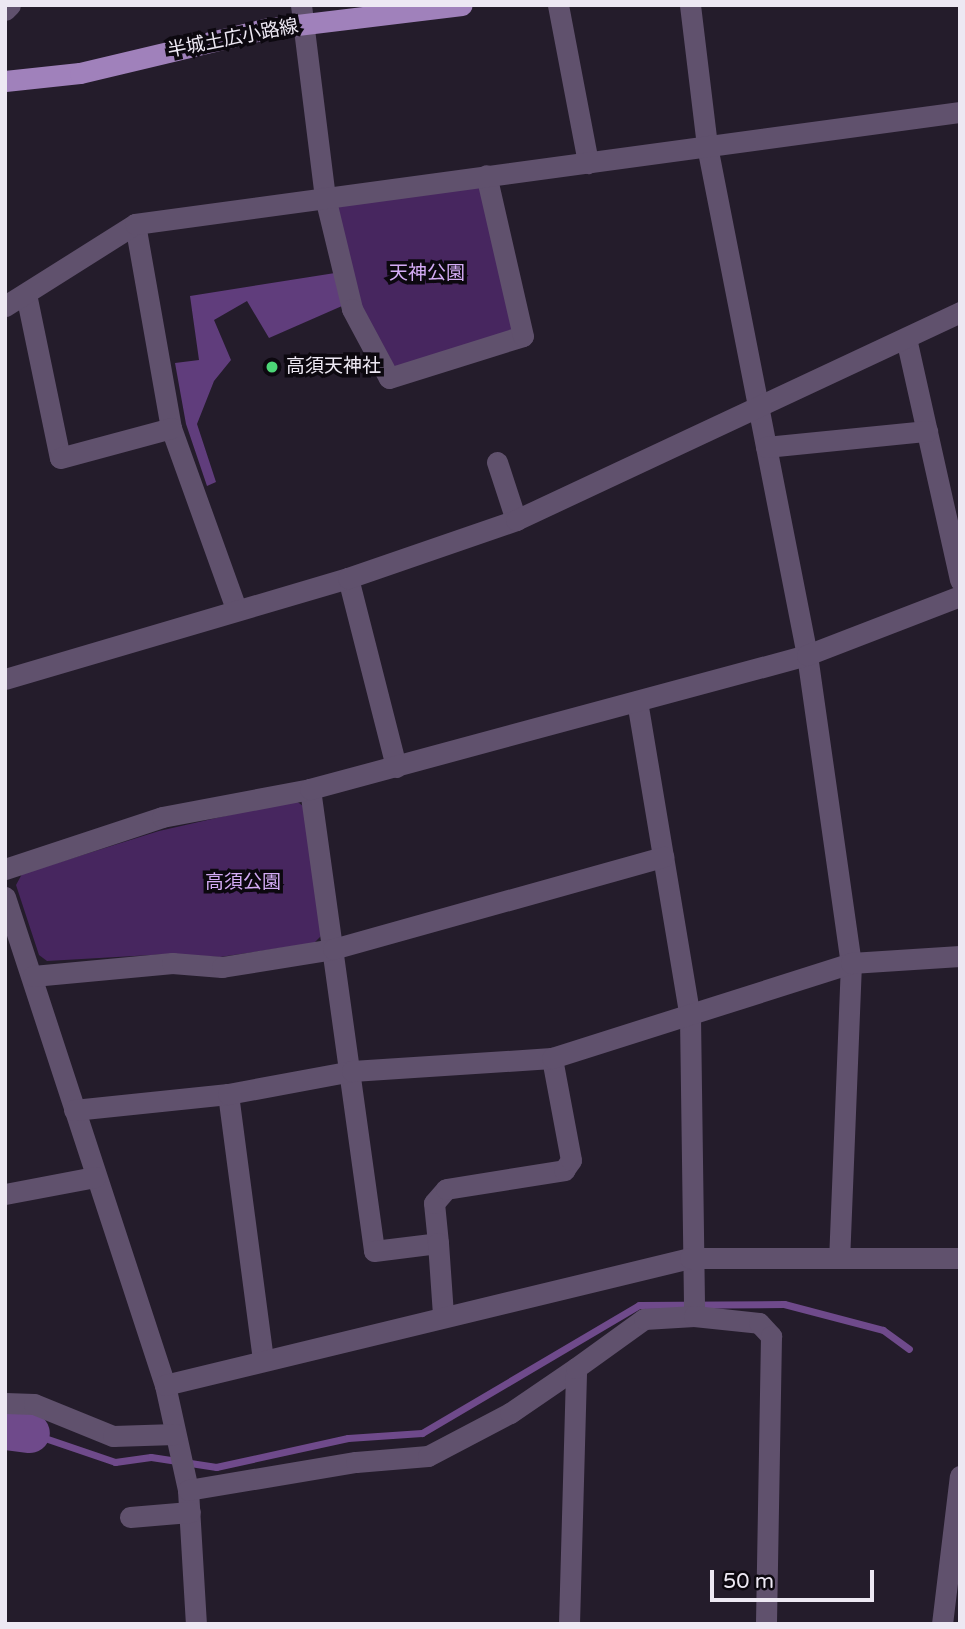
<!DOCTYPE html>
<html>
<head>
<meta charset="utf-8">
<style>
	body { margin:0 }
	#map { position:relative; width:965px; height:1629px; overflow:hidden; background:#241c2b; font-family:"Varela Round","Noto Sans JP",sans-serif }
	div>[style] { position:absolute }
	.green>* { inset:0; background:#47265f }
	.forest>* { inset:0; background:#603d7c }
	.stream>* { height:7px; margin:-3.5px; padding:0 3.5px; transform-origin:3.5px; border-radius:3.5px; background:#6f4a8b }
	.river>* { height:40px; margin:-20px; padding:0 20px; transform-origin:20px; border-radius:20px; background:#6f4a8b }
	.minor>* { height:21px; margin:-10.5px; padding:0 10.5px; transform-origin:10.5px; border-radius:10.5px; background:#60516d }
	.major>* { height:21px; margin:-10.5px; padding:0 10.5px; transform-origin:10.5px; border-radius:10.5px; background:#a081bb }
	.dots>* { width:19px; height:19px; translate:-50% -50%; box-sizing:border-box; border:4px solid #0c080f; border-radius:50% }
	span { translate:-50% -50%; white-space:nowrap; text-align:center; line-height:1.15; -webkit-text-stroke:7px #0c080f; paint-order:stroke }
	.street-label { font-size:19px; color:#ede8f3 }
	.park-label { font-size:19px; color:#d3abf4 }
	.poi-label { font-size:19px; color:#ede8f3 }
	.left { translate:0 -50%; text-align:left }
	.frame { position:absolute; inset:0; border:7px solid #ede8f3; pointer-events:none }
	.scale { position:absolute; left:710px; top:1570px; width:164px; height:32px; box-sizing:border-box; border:4px solid #ede8f3; border-top:0; padding-left:9px; font-size:21px; line-height:24px; white-space:nowrap; color:#ede8f3; -webkit-text-stroke:5px #0c080f; paint-order:stroke }
</style>
</head>
<body>
<div id="map">
	<div class="green">
		<i style="clip-path:polygon(482px 186px,515px 331px,394px 370px,360px 305px,337px 205px)"></i>
		<i style="clip-path:polygon(295px 800px,303px 806px,322px 935px,314px 943px,220px 957px,169px 954px,47px 961px,39px 955px,16px 885px,22px 874px,159px 831px)"></i>
	</div>
	<div class="forest">
		<i style="clip-path:polygon(335px 273px,342px 306px,269px 338px,247px 301px,214px 320px,231px 360px,214px 381px,197px 424px,216px 482px,207px 486px,186px 424px,175px 363px,199px 360px,190px 296px)"></i>
	</div>
	<div class="stream">
		<i style="left:30px;top:1433px;width:90px;rotate:18.8deg"></i>
		<i style="left:115px;top:1462px;width:36px;rotate:-8deg"></i>
		<i style="left:151px;top:1457px;width:66px;rotate:8.7deg"></i>
		<i style="left:216px;top:1467px;width:135px;rotate:-12.4deg"></i>
		<i style="left:348px;top:1438px;width:74px;rotate:-3.9deg"></i>
		<i style="left:422px;top:1433px;width:252px;rotate:-30.5deg"></i>
		<i style="left:639px;top:1305px;width:145px;rotate:-0.4deg"></i>
		<i style="left:784px;top:1304px;width:102px;rotate:14.7deg"></i>
		<i style="left:883px;top:1330px;width:32px;rotate:36deg"></i>
	</div>
	<div class="river">
		<i style="left:5px;top:1430px;width:25px;rotate:7deg"></i>
	</div>
	<div class="minor">
		<i style="left:301px;top:5px;width:193px;rotate:82.9deg"></i>
		<i style="left:325px;top:197px;width:115px;rotate:76.4deg"></i>
		<i style="left:352px;top:309px;width:78px;rotate:61.8deg"></i>
		<i style="left:389px;top:378px;width:140px;rotate:-17.4deg"></i>
		<i style="left:523px;top:336px;width:165px;rotate:-102.9deg"></i>
		<i style="left:558px;top:5px;width:161px;rotate:79.2deg"></i>
		<i style="left:690px;top:5px;width:142px;rotate:83.1deg"></i>
		<i style="left:707px;top:146px;width:519px;rotate:78.89deg"></i>
		<i style="left:807px;top:655px;width:311px;rotate:81.9deg"></i>
		<i style="left:851px;top:963px;width:294px;rotate:92.3deg"></i>
		<i style="left:5px;top:10px;width:7px;rotate:-45deg"></i>
		<i style="left:135px;top:224px;width:207px;rotate:80deg"></i>
		<i style="left:171px;top:428px;width:192px;rotate:70.2deg"></i>
		<i style="left:26px;top:294px;width:167px;rotate:78.3deg"></i>
		<i style="left:60px;top:458px;width:115px;rotate:-15.1deg"></i>
		<i style="left:5px;top:306px;width:154px;rotate:-32.2deg"></i>
		<i style="left:135px;top:224px;width:833px;rotate:-7.73deg"></i>
		<i style="left:906px;top:338px;width:248px;rotate:77.4deg"></i>
		<i style="left:766px;top:447px;width:162px;rotate:-5.7deg"></i>
		<i style="left:497px;top:462px;width:61px;rotate:71.9deg"></i>
		<i style="left:348px;top:578px;width:195px;rotate:75.7deg"></i>
		<i style="left:5px;top:679px;width:358px;rotate:-16.4deg"></i>
		<i style="left:348px;top:578px;width:178px;rotate:-19deg"></i>
		<i style="left:516px;top:520px;width:490px;rotate:-25.1deg"></i>
		<i style="left:637px;top:701px;width:320px;rotate:80.5deg"></i>
		<i style="left:690px;top:1017px;width:299px;rotate:89.2deg"></i>
		<i style="left:310px;top:789px;width:466px;rotate:82.1deg"></i>
		<i style="left:374px;top:1251px;width:64px;rotate:-7.1deg"></i>
		<i style="left:438px;top:1243px;width:40px;rotate:-95.7deg"></i>
		<i style="left:434px;top:1203px;width:18px;rotate:-49deg"></i>
		<i style="left:446px;top:1189px;width:120px;rotate:-9.1deg"></i>
		<i style="left:564px;top:1170px;width:12px;rotate:-55deg"></i>
		<i style="left:571px;top:1160px;width:104px;rotate:-100.6deg"></i>
		<i style="left:5px;top:869px;width:165px;rotate:-18.3deg"></i>
		<i style="left:162px;top:817px;width:151px;rotate:-10.7deg"></i>
		<i style="left:310px;top:789px;width:515px;rotate:-15.09deg"></i>
		<i style="left:807px;top:655px;width:164px;rotate:-21.1deg"></i>
		<i style="left:5px;top:897px;width:514px;rotate:71.85deg"></i>
		<i style="left:165px;top:1385px;width:107px;rotate:77.6deg"></i>
		<i style="left:188px;top:1490px;width:134px;rotate:86.6deg"></i>
		<i style="left:33px;top:976px;width:140px;rotate:-5.3deg"></i>
		<i style="left:172px;top:963px;width:50px;rotate:4.6deg"></i>
		<i style="left:222px;top:967px;width:112px;rotate:-9.2deg"></i>
		<i style="left:333px;top:949px;width:343px;rotate:-15.6deg"></i>
		<i style="left:228px;top:1094px;width:269px;rotate:82.5deg"></i>
		<i style="left:74px;top:1110px;width:155px;rotate:-5.9deg"></i>
		<i style="left:228px;top:1094px;width:126px;rotate:-10.5deg"></i>
		<i style="left:352px;top:1071px;width:200px;rotate:-3.7deg"></i>
		<i style="left:552px;top:1058px;width:314px;rotate:-17.6deg"></i>
		<i style="left:851px;top:963px;width:109px;rotate:-3.7deg"></i>
		<i style="left:5px;top:1194px;width:92px;rotate:-10.7deg"></i>
		<i style="left:438px;top:1243px;width:72px;rotate:86deg"></i>
		<i style="left:165px;top:1385px;width:540px;rotate:-13.6deg"></i>
		<i style="left:690px;top:1258px;width:270px"></i>
		<i style="left:5px;top:1403px;width:29px;rotate:2deg"></i>
		<i style="left:34px;top:1404px;width:85px;rotate:22.1deg"></i>
		<i style="left:113px;top:1436px;width:62px;rotate:-1.8deg"></i>
		<i style="left:188px;top:1490px;width:170px;rotate:-9.5deg"></i>
		<i style="left:356px;top:1462px;width:72px;rotate:-4.8deg"></i>
		<i style="left:428px;top:1456px;width:93px;rotate:-27.7deg"></i>
		<i style="left:510px;top:1413px;width:80px;rotate:-34.3deg"></i>
		<i style="left:130px;top:1517px;width:60px;rotate:-4.8deg"></i>
		<i style="left:569px;top:1624px;width:256px;rotate:-88.4deg"></i>
		<i style="left:576px;top:1368px;width:84px;rotate:-35.8deg"></i>
		<i style="left:644px;top:1319px;width:50px;rotate:-3.4deg"></i>
		<i style="left:694px;top:1316px;width:65px;rotate:6.1deg"></i>
		<i style="left:759px;top:1323px;width:18px;rotate:47deg"></i>
		<i style="left:771px;top:1336px;width:288px;rotate:91deg"></i>
		<i style="left:942px;top:1624px;width:149px;rotate:-83.1deg"></i>
	</div>
	<div class="major">
		<i style="left:5px;top:81px;width:75px;rotate:-6.1deg"></i>
		<i style="left:80px;top:73px;width:189px;rotate:-13.4deg"></i>
		<i style="left:264px;top:29px;width:199px;rotate:-6.9deg"></i>
	</div>
	<div class="dots">
		<i style="left:272px;top:367px;background:#4cd677"></i>
	</div>
	<div class="street-label">
		<span style="left:233px;top:39px;rotate:-11deg">半城土広小路線</span>
	</div>
	<div class="park-label">
		<span style="left:427px;top:274px">天神公園</span>
		<span style="left:243px;top:883px">高須公園</span>
	</div>
	<div class="poi-label">
		<span class="left" style="left:286px;top:367px">高須天神社</span>
	</div>
	<div class="frame"></div>
	<div class="scale">50 m</div>
</div>
</body>
</html>
